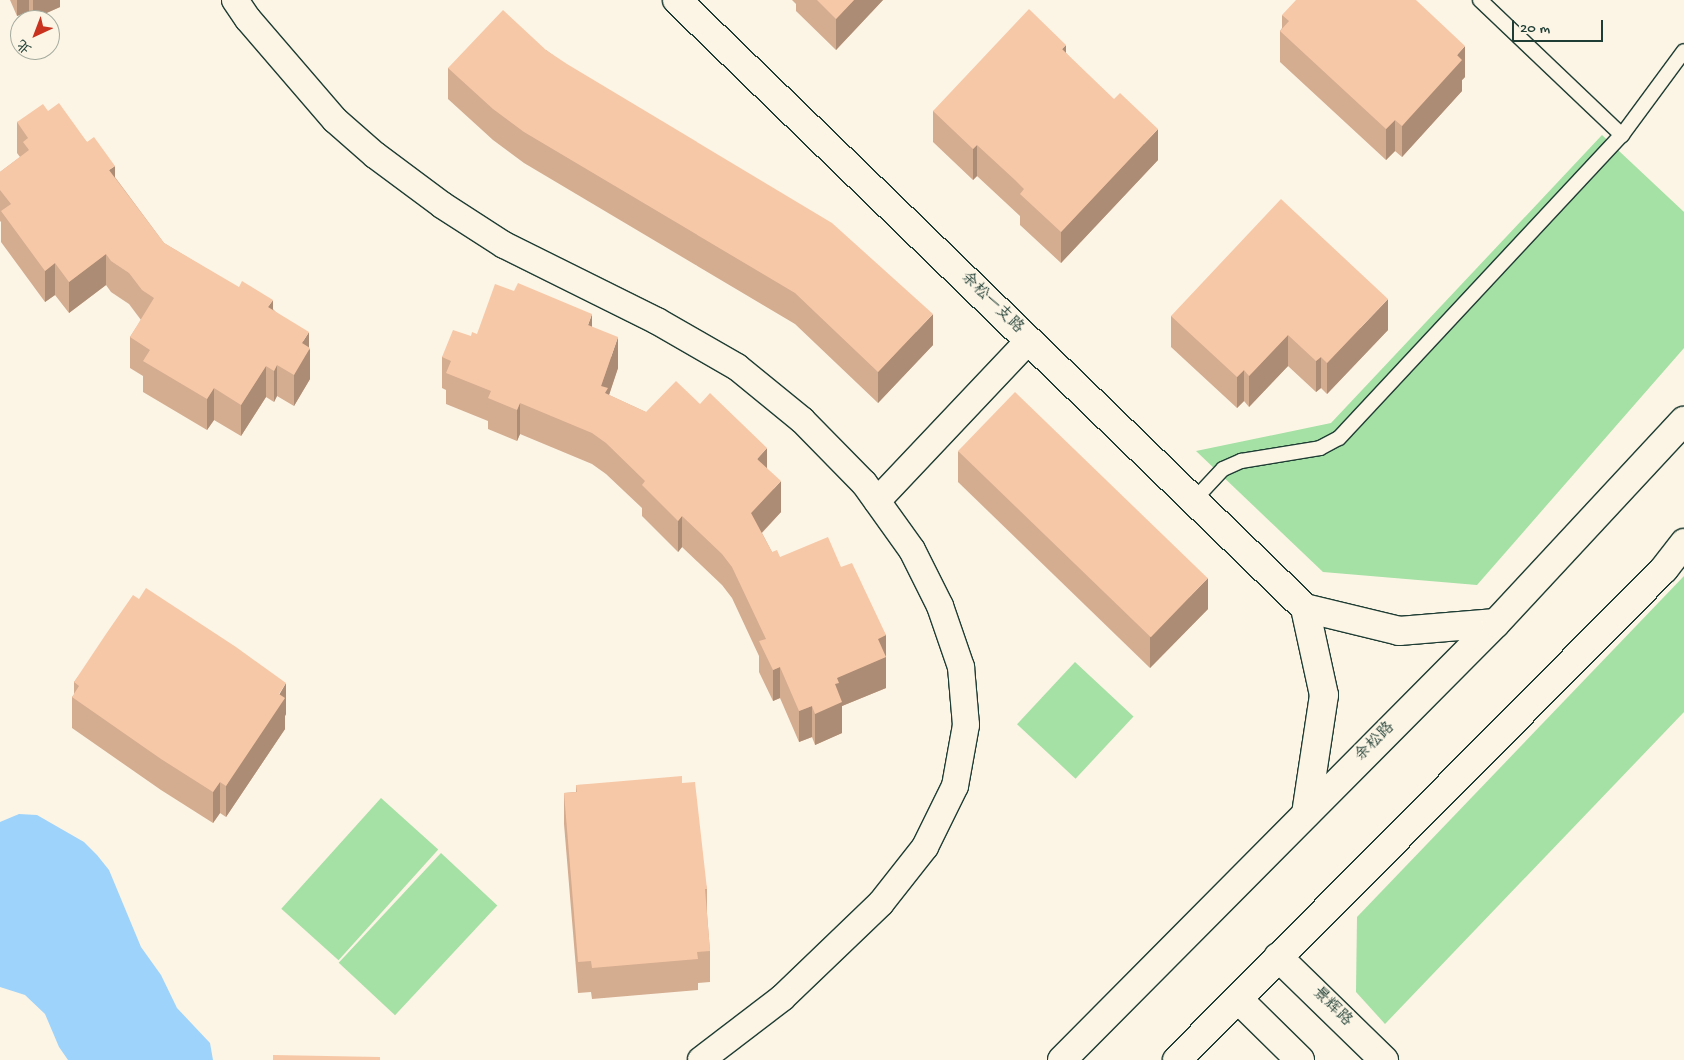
<!DOCTYPE html>
<html>
<head>
<meta charset="utf-8">
<style>
	body { margin:0 }
	#map { position:relative; width:1684px; height:1060px; overflow:hidden; background:#fcf5e5; font-family:"Gochi Hand","LXGW WenKai TC",sans-serif }
	div>[style] { position:absolute }
	.green>* { inset:0; background:#a5e0a5; transform-origin:0 0 }
	.water>* { inset:0; background:#9ed3fc }
	.roads { filter:drop-shadow(1px 0 #1f3d34) drop-shadow(-1px 0 #1f3d34) drop-shadow(0 1px #1f3d34) drop-shadow(0 -1px #1f3d34) }
	.service>* { height:14px; margin:-7px; padding:0 7px; transform-origin:7px; border-radius:7px; background:#fcf5e5 }
	.minor>* { height:26px; margin:-13px; padding:0 13px; transform-origin:13px; border-radius:13px; background:#fcf5e5 }
	.tertiary>* { height:28px; margin:-14px; padding:0 14px; transform-origin:14px; border-radius:14px; background:#fcf5e5 }
	.trunk>* { height:28px; margin:-14px; padding:0 14px; transform-origin:14px; border-radius:14px; background:#fcf5e5 }
	.wall>* { inset:0; background:#d4ac90 }
	.shaded-wall>* { inset:0; background:#ad8c75 }
	.building>* { inset:0; background:#f7c8a7; transform-origin:0 0 }
	span { translate:-50% -50%; white-space:nowrap; text-align:center; line-height:1.15; -webkit-text-stroke:4px #fcf5e5; paint-order:stroke }
	.street-label { font-size:16px; color:#1f3d34 }
	.north { position:absolute; left:10px; top:10px; width:50px; height:50px; box-sizing:border-box; background:#fcf5e5; border:1px solid #a4ab9e; border-radius:50%; rotate:223deg; font-size:14px; font-weight:700; line-height:20px; text-align:center; color:#1f3d34 }
	.north::after { content:''; display:block; margin:auto; width:18px; height:22px; background:#c8321e; clip-path:polygon(50% 0,100% 100%,50% 72%,0 100%) }
	.scale { position:absolute; left:1512px; top:20px; width:91px; height:22px; box-sizing:border-box; border:2px solid #1f3d34; border-top:0; padding-left:6px; font-size:15px; line-height:18px; white-space:nowrap; color:#1f3d34; -webkit-text-stroke:4px #fcf5e5; paint-order:stroke }
</style>
</head>
<body>
<div id="map">
	<div class="green">
		<i style="clip-path:polygon(1602px 135px,1684px 212px,1684px 348px,1477px 585px,1323px 572px,1196px 451px,1331px 423px)"></i>
		<i style="clip-path:polygon(1684px 576px,1684px 712px,1385px 1024px,1356px 992px,1357px 917px)"></i>
		<i style="left:1075px;top:662px;width:80px;height:85px;rotate:43deg"></i>
		<i style="left:381px;top:798px;width:77px;height:149px;rotate:42deg"></i>
		<i style="left:441px;top:853px;width:77px;height:150px;rotate:43deg"></i>
	</div>
	<div class="water">
		<i style="clip-path:polygon(19px 814px,37px 815px,84px 842px,97px 855px,109px 870px,141px 947px,161px 975px,177px 1008px,210px 1043px,213px 1060px,68px 1060px,59px 1047px,45px 1014px,25px 995px,0 987px,0 822px)"></i>
	</div>
	<div class="roads">
		<div class="service">
			<i style="left:1480px;top:0;width:196px;rotate:43.6deg"></i>
			<i style="left:1194px;top:500px;width:42px;rotate:-46.9deg"></i>
			<i style="left:1223px;top:469px;width:20px;rotate:-24deg"></i>
			<i style="left:1241px;top:461px;width:80px;rotate:-9.3deg"></i>
			<i style="left:1320px;top:448px;width:21px;rotate:-28deg"></i>
			<i style="left:1339px;top:438px;width:415px;rotate:-47deg"></i>
			<i style="left:1622px;top:135px;width:104px;rotate:-53.6deg"></i>
		</div>
		<div class="minor">
			<i style="left:235px;top:0;width:23px;rotate:56deg"></i>
			<i style="left:248px;top:19px;width:133px;rotate:49.3deg"></i>
			<i style="left:335px;top:120px;width:53px;rotate:41.2deg"></i>
			<i style="left:375px;top:155px;width:84px;rotate:36.7deg"></i>
			<i style="left:442px;top:205px;width:74px;rotate:32.8deg"></i>
			<i style="left:504px;top:245px;width:171px;rotate:26.4deg"></i>
			<i style="left:657px;top:321px;width:92px;rotate:29.9deg"></i>
			<i style="left:737px;top:367px;width:84px;rotate:39.2deg"></i>
			<i style="left:802px;top:420px;width:88px;rotate:45.5deg"></i>
			<i style="left:864px;top:483px;width:82px;rotate:54.4deg"></i>
			<i style="left:912px;top:550px;width:63px;rotate:63.4deg"></i>
			<i style="left:940px;top:606px;width:65px;rotate:71deg"></i>
			<i style="left:961px;top:667px;width:58px;rotate:85.1deg"></i>
			<i style="left:966px;top:725px;width:62px;rotate:100.2deg"></i>
			<i style="left:955px;top:786px;width:68px;rotate:116.2deg"></i>
			<i style="left:925px;top:847px;width:71px;rotate:128.2deg"></i>
			<i style="left:881px;top:903px;width:137px;rotate:136.2deg"></i>
			<i style="left:782px;top:998px;width:102px;rotate:142.6deg"></i>
			<i style="left:877px;top:501px;width:221px;rotate:-46.6deg"></i>
		</div>
		<div class="tertiary">
			<i style="left:677px;top:0;width:874px;rotate:44.07deg"></i>
			<i style="left:1305px;top:608px;width:89px;rotate:77.7deg"></i>
			<i style="left:1324px;top:695px;width:120px;rotate:98.6deg"></i>
			<i style="left:1305px;top:608px;width:97px;rotate:13.7deg"></i>
			<i style="left:1399px;top:631px;width:97px;rotate:-4.7deg"></i>
			<i style="left:1278px;top:957px;width:148px;rotate:44.2deg"></i>
			<i style="left:1238px;top:999px;width:87px;rotate:44.5deg"></i>
		</div>
		<div class="trunk">
			<i style="left:1062px;top:1060px;width:616px;rotate:-45.2deg"></i>
			<i style="left:1496px;top:623px;width:276px;rotate:-47.1deg"></i>
			<i style="left:1177px;top:1060px;width:692px;rotate:-45.23deg"></i>
			<i style="left:1664px;top:569px;width:33px;rotate:-52deg"></i>
		</div>
	</div>
	<div class="wall">
		<i style="clip-path:polygon(10px 0,60px 0,60px 7px,33px 19px,29px 11px,17px 16px)"></i>
		<i style="clip-path:polygon(792px 0,883px 0,836px 50px,796px 11px,796px 4px)"></i>
		<i style="clip-path:polygon(1282px 15px,1465px 77px,1462px 80px,1462px 91px,1402px 157px,1395px 151px,1386px 160px,1280px 62px,1280px 31px,1282px 28px)"></i>
		<i style="clip-path:polygon(546px 50px,933px 345px,878px 403px,795px 324px,524px 163px,493px 140px,448px 99px,448px 68px)"></i>
		<i style="clip-path:polygon(1066px 53px,1158px 160px,1061px 263px,1020px 225px,1020px 216px,977px 176px,973px 180px,933px 142px,933px 111px)"></i>
		<i style="clip-path:polygon(48px 111px,87px 142px,115px 177px,164px 243px,273px 309px,309px 347px,310px 379px,294px 406px,277px 396px,274px 402px,266px 397px,241px 436px,214px 420px,207px 430px,143px 392px,143px 376px,130px 368px,130px 337px,141px 320px,129px 304px,111px 292px,106px 285px,69px 313px,55px 295px,45px 302px,1px 242px,1px 222px,0 221px,0 172px,20px 157px,17px 153px,17px 122px)"></i>
		<i style="clip-path:polygon(1171px 316px,1388px 330px,1327px 394px,1321px 388px,1316px 392px,1288px 366px,1249px 407px,1244px 401px,1237px 408px,1171px 347px)"></i>
		<i style="clip-path:polygon(592px 327px,618px 368px,609px 395px,767px 468px,781px 512px,762px 533px,772px 552px,780px 557px,841px 567px,886px 635px,886px 688px,842px 706px,842px 733px,815px 745px,812px 737px,799px 742px,780px 698px,773px 701px,759px 672px,759px 656px,732px 598px,722px 585px,682px 547px,678px 552px,642px 516px,642px 508px,606px 474px,592px 464px,520px 434px,517px 441px,488px 429px,488px 421px,446px 404px,446px 390px,442px 388px,442px 357px,471px 336px,477px 334px)"></i>
		<i style="clip-path:polygon(958px 451px,1208px 609px,1150px 668px,958px 482px)"></i>
		<i style="clip-path:polygon(139px 599px,286px 714px,285px 716px,285px 729px,226px 817px,220px 813px,213px 823px,161px 790px,72px 728px,72px 697px,74px 695px,74px 682px)"></i>
		<i style="clip-path:polygon(682px 783px,707px 889px,707px 913px,710px 951px,710px 982px,698px 983px,698px 990px,592px 999px,591px 992px,578px 993px,564px 824px,564px 793px,576px 792px,576px 785px)"></i>
	</div>
	<div class="shaded-wall">
		<i style="clip-path:polygon(17px 0,29px 0,29px 11px,17px 16px)"></i>
		<i style="clip-path:polygon(33px 0,60px 0,60px 7px,33px 19px)"></i>
		<i style="clip-path:polygon(854px 0,883px 0,836px 50px,836px 19px)"></i>
		<i style="clip-path:polygon(1066px 45px,1066px 76px,1062px 49px)"></i>
		<i style="clip-path:polygon(1465px 46px,1465px 77px,1462px 80px,1462px 91px,1402px 157px,1402px 126px,1457px 55px)"></i>
		<i style="clip-path:polygon(1395px 120px,1395px 151px,1386px 160px,1386px 129px)"></i>
		<i style="clip-path:polygon(1158px 129px,1158px 160px,1061px 263px,1061px 232px)"></i>
		<i style="clip-path:polygon(977px 145px,977px 176px,973px 180px,973px 149px)"></i>
		<i style="clip-path:polygon(115px 166px,115px 197px,109px 170px)"></i>
		<i style="clip-path:polygon(106px 254px,106px 285px,69px 313px,69px 282px)"></i>
		<i style="clip-path:polygon(55px 263px,55px 295px,45px 302px,45px 271px)"></i>
		<i style="clip-path:polygon(1388px 299px,1388px 330px,1327px 394px,1327px 363px)"></i>
		<i style="clip-path:polygon(273px 300px,273px 331px,268px 307px)"></i>
		<i style="clip-path:polygon(592px 314px,592px 345px,588px 325px)"></i>
		<i style="clip-path:polygon(933px 314px,933px 345px,878px 403px,878px 372px)"></i>
		<i style="clip-path:polygon(309px 332px,309px 350px,310px 348px,310px 379px,294px 406px,294px 375px,302px 343px)"></i>
		<i style="clip-path:polygon(1288px 335px,1288px 366px,1249px 407px,1249px 376px)"></i>
		<i style="clip-path:polygon(618px 337px,618px 368px,608px 398px,601px 386px)"></i>
		<i style="clip-path:polygon(1321px 357px,1321px 388px,1316px 392px,1316px 361px)"></i>
		<i style="clip-path:polygon(277px 365px,277px 396px,274px 402px,274px 371px)"></i>
		<i style="clip-path:polygon(266px 366px,266px 397px,241px 436px,241px 405px)"></i>
		<i style="clip-path:polygon(1244px 370px,1244px 401px,1237px 408px,1237px 377px)"></i>
		<i style="clip-path:polygon(214px 388px,214px 420px,207px 430px,207px 399px)"></i>
		<i style="clip-path:polygon(520px 403px,520px 434px,517px 441px,517px 410px)"></i>
		<i style="clip-path:polygon(767px 448px,767px 479px,757px 459px)"></i>
		<i style="clip-path:polygon(781px 481px,781px 512px,751px 544px,751px 513px)"></i>
		<i style="clip-path:polygon(682px 516px,682px 547px,678px 552px,678px 521px)"></i>
		<i style="clip-path:polygon(1208px 578px,1208px 609px,1150px 668px,1150px 637px)"></i>
		<i style="clip-path:polygon(886px 635px,886px 688px,842px 706px,842px 733px,815px 745px,815px 714px,837px 678px,878px 639px)"></i>
		<i style="clip-path:polygon(780px 667px,780px 698px,773px 701px,773px 670px)"></i>
		<i style="clip-path:polygon(286px 683px,286px 714px,285px 716px,285px 729px,226px 817px,226px 786px)"></i>
		<i style="clip-path:polygon(812px 706px,812px 737px,799px 742px,799px 711px)"></i>
		<i style="clip-path:polygon(220px 782px,220px 813px,213px 823px,213px 792px)"></i>
	</div>
	<div class="building">
		<i style="clip-path:polygon(817px 0,854px 0,836px 19px)"></i>
		<i style="clip-path:polygon(1296px 0,1416px 0,1465px 46px,1457px 55px,1462px 60px,1402px 126px,1395px 120px,1386px 129px,1280px 31px,1289px 21px,1282px 15px)"></i>
		<i style="clip-path:polygon(1029px 9px,1066px 45px,1062px 49px,1114px 99px,1120px 93px,1158px 129px,1061px 232px,1020px 194px,1024px 189px,1015px 180px,977px 145px,973px 149px,933px 111px)"></i>
		<i style="clip-path:polygon(503px 10px,546px 50px,567px 64px,832px 223px,933px 314px,878px 372px,795px 293px,524px 132px,493px 109px,448px 68px)"></i>
		<i style="clip-path:polygon(59px 103px,87px 142px,94px 137px,115px 166px,109px 170px,164px 243px,239px 287px,242px 281px,273px 300px,268px 307px,309px 332px,302px 343px,310px 348px,294px 375px,277px 365px,274px 371px,266px 366px,241px 405px,214px 388px,207px 399px,143px 361px,150px 350px,130px 337px,154px 298px,142px 290px,129px 273px,111px 261px,106px 254px,69px 282px,55px 263px,45px 271px,1px 211px,11px 204px,0 190px,0 172px,29px 150px,23px 142px,28px 138px,17px 122px,43px 104px,48px 111px)"></i>
		<i style="clip-path:polygon(1281px 199px,1388px 299px,1327px 363px,1321px 357px,1316px 361px,1288px 335px,1249px 376px,1244px 370px,1237px 377px,1171px 316px)"></i>
		<i style="clip-path:polygon(518px 283px,592px 314px,588px 325px,618px 337px,601px 386px,608px 388px,605px 393px,646px 412px,676px 381px,700px 404px,710px 393px,767px 448px,757px 459px,781px 481px,751px 513px,772px 552px,777px 550px,780px 557px,828px 537px,841px 567px,852px 563px,886px 635px,878px 639px,886px 657px,837px 678px,839px 683px,835px 684px,842px 702px,815px 714px,812px 706px,799px 711px,780px 667px,773px 670px,759px 641px,766px 639px,732px 567px,722px 554px,682px 516px,678px 521px,642px 485px,645px 481px,606px 443px,592px 433px,520px 403px,517px 410px,488px 398px,491px 391px,446px 373px,451px 361px,442px 357px,453px 330px,471px 336px,472px 332px,477px 334px,495px 284px,514px 291px)"></i>
		<i style="left:1015px;top:392px;width:268px;height:82px;rotate:44deg"></i>
		<i style="clip-path:polygon(146px 588px,236px 647px,286px 683px,279px 694px,285px 698px,226px 786px,220px 782px,213px 792px,161px 759px,72px 697px,79px 686px,74px 682px,106px 634px,133px 595px,139px 599px)"></i>
		<i style="clip-path:polygon(682px 776px,682px 783px,695px 782px,707px 889px,705px 889px,710px 951px,697px 952px,698px 959px,592px 968px,591px 961px,578px 962px,564px 793px,577px 792px,576px 785px)"></i>
		<i style="clip-path:polygon(273px 1055px,380px 1057px,380px 1060px,389px 1060px,273px 1060px)"></i>
	</div>
	<div class="street-label">
		<span style="left:991px;top:304px;rotate:44deg">余松一支路</span>
		<span style="left:1376px;top:743px;rotate:-45deg">余松路</span>
		<span style="left:1331px;top:1008px;rotate:44deg">景辉路</span>
	</div>
	<div class="north">北</div>
	<div class="scale">20 m</div>
</div>
</body>
</html>
